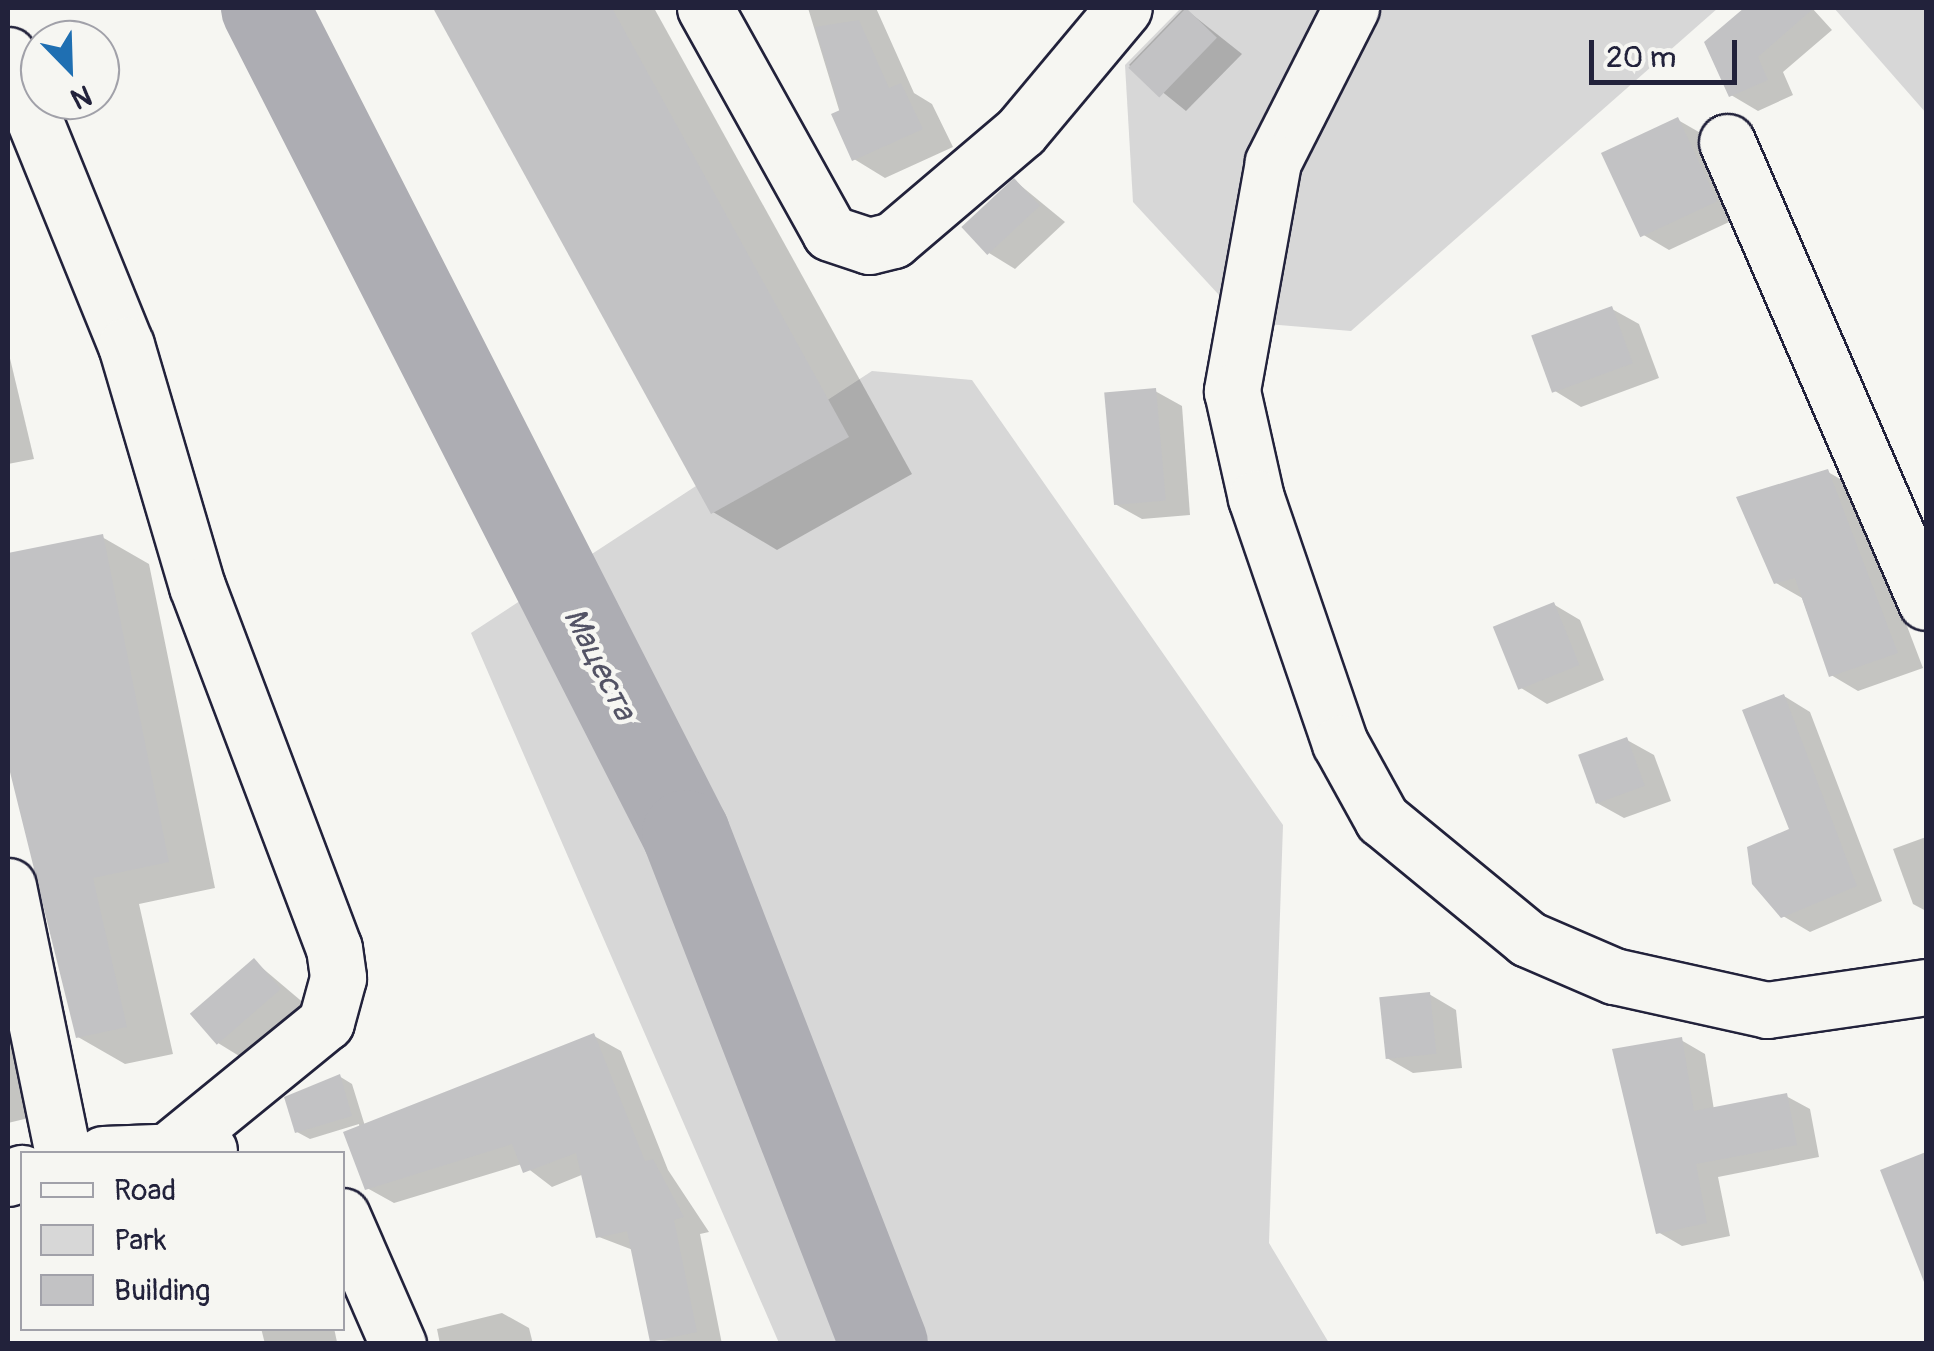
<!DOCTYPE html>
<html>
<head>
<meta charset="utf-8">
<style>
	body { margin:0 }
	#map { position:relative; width:1934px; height:1351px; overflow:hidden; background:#f6f6f2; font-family:Pangolin,sans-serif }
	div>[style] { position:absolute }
	.green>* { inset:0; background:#d7d7d7 }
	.shadow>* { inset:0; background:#0003 }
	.river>* { height:88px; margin:-44px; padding:0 44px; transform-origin:44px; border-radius:44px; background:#adadb3 }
	.building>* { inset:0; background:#c2c2c4; transform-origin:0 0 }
	.roads { filter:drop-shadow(2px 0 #22223b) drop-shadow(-2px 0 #22223b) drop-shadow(0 2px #22223b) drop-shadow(0 -2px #22223b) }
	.minor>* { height:55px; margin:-27.5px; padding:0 27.5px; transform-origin:27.5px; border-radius:27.5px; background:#f6f6f2 }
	span { translate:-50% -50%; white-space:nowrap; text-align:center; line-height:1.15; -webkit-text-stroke:9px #f6f6f2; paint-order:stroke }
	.water-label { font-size:32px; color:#535365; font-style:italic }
	.frame { position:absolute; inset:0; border:10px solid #22223b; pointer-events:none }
	.legend { position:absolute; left:20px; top:1151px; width:325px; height:180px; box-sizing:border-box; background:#f6f6f2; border:2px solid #a1a1a9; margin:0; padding:12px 18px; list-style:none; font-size:30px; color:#22223b }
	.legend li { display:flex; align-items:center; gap:20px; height:50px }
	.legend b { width:50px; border:2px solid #a1a1a9 }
	.north { position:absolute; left:20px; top:20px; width:100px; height:100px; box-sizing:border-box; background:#f6f6f2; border:2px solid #a1a1a9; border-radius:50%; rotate:157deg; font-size:28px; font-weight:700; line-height:40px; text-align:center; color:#22223b }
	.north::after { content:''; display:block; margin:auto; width:35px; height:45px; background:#1f6fb2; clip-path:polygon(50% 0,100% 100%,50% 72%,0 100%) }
	.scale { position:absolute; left:1589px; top:40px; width:148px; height:45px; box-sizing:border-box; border:5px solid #22223b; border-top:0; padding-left:12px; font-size:30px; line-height:35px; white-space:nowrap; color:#22223b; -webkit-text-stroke:8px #f6f6f2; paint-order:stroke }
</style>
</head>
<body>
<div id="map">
	<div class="green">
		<i style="clip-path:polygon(1181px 8px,1718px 8px,1351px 331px,1244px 322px,1133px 202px,1125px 65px)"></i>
		<i style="clip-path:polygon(1834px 8px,1926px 8px,1926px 113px)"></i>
		<i style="clip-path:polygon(872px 371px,972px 380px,1283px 825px,1269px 1243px,1329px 1343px,779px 1343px,471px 633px)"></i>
	</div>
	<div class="shadow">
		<i style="clip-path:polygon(435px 8px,654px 8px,912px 474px,777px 550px,713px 512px)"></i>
		<i style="clip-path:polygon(808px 8px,876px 8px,914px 93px,932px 104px,953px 147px,885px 178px,854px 159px)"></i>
		<i style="clip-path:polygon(1184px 8px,1242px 54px,1186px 111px,1129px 65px)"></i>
		<i style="clip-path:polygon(1748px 8px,1812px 8px,1832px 30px,1783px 72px,1793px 95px,1758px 111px,1731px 95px,1707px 43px)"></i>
		<i style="clip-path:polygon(1678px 120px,1704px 135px,1742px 216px,1669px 250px,1642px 234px)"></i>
		<i style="clip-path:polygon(1015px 181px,1065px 222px,1015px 269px,989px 253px)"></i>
		<i style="clip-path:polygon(1612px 309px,1639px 324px,1659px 378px,1581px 407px,1555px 391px)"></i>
		<i style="clip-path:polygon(8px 350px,34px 459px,8px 464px)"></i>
		<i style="clip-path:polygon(1155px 391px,1182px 406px,1190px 515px,1142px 519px,1115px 504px)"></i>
		<i style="clip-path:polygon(1828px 472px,1854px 487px,1923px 668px,1858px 691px,1831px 675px,1802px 598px,1776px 583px)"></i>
		<i style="clip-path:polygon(102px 537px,149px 564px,215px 888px,139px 904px,173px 1054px,125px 1064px,78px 1037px,8px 752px,8px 556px)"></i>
		<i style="clip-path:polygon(1553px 604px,1580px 620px,1604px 680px,1547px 704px,1521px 688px)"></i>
		<i style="clip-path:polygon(1784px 696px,1810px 712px,1882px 901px,1810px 932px,1783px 916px,1792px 830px)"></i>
		<i style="clip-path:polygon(1627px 740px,1654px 755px,1671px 801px,1624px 818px,1597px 803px)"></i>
		<i style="clip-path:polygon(1926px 837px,1926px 911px,1913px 904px,1893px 849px)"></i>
		<i style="clip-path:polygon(254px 961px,306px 1005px,244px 1059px,218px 1043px)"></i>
		<i style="clip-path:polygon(1429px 994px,1456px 1010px,1462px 1068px,1413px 1073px,1387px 1058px)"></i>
		<i style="clip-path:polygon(8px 1025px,30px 1038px,45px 1114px,8px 1123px)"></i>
		<i style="clip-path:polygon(594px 1036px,621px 1051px,668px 1170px,709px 1232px,700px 1234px,722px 1344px,652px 1340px,633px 1250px,599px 1237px,584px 1174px,552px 1187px,522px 1164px,394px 1203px,367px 1188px,359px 1124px,310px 1139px,297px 1132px,339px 1076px,352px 1084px,365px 1126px)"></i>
		<i style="clip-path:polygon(1681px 1040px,1705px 1054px,1714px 1110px,1786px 1096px,1810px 1109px,1819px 1157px,1718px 1177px,1730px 1236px,1682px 1246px,1658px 1232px)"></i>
		<i style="clip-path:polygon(502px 1313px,529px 1328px,533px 1344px,440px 1344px,437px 1329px)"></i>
		<i style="clip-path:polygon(261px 1328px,334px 1328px,337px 1342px,265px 1344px)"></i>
	</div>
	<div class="river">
		<i style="left:265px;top:8px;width:927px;rotate:62.99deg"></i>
		<i style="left:686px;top:834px;width:547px;rotate:68.78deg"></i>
	</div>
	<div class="building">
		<i style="clip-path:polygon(433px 8px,612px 8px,849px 437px,711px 514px)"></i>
		<i style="left:1186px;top:8px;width:43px;height:83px;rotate:44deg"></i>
		<i style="clip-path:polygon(1744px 8px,1814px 8px,1758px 57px,1768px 80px,1729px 97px,1704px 42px)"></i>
		<i style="clip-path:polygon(859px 20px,889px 88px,901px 83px,923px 129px,852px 161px,831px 114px,840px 110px,815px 27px)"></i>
		<i style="left:1678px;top:117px;width:93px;height:85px;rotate:65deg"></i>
		<i style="left:1014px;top:178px;width:38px;height:72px;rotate:47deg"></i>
		<i style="left:1612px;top:306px;width:61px;height:86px;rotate:70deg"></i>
		<i style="left:1156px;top:388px;width:113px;height:52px;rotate:85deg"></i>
		<i style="clip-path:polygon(1828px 469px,1898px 653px,1829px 677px,1795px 578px,1774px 584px,1736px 497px)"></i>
		<i style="clip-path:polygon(103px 534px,169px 862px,93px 878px,127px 1027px,76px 1038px,8px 764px,8px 553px)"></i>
		<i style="left:1554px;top:602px;width:68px;height:66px;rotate:68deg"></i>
		<i style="clip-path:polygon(1784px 694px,1857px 886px,1781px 918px,1752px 884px,1747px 847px,1789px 829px,1742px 710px)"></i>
		<i style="left:1627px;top:737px;width:52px;height:52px;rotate:70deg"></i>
		<i style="left:254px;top:958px;width:41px;height:85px;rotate:49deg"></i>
		<i style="left:1430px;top:992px;width:62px;height:51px;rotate:84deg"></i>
		<i style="clip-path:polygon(594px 1033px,645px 1161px,653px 1159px,684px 1217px,674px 1220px,697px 1332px,650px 1342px,627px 1231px,596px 1238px,576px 1153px,523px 1173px,512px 1144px,365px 1190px,343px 1132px)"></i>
		<i style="clip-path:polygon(1682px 1037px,1694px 1111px,1787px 1093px,1797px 1145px,1696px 1164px,1707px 1223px,1656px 1234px,1612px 1049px)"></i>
		<i style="clip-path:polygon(340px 1074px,352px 1116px,295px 1133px,284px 1097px)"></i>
		<i style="clip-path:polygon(1926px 1152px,1926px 1282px,1924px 1282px,1880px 1170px)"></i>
	</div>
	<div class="roads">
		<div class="minor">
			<i style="left:705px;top:8px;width:257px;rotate:60.9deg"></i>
			<i style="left:830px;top:233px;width:41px;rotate:18.4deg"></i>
			<i style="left:869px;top:246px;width:25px;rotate:-14deg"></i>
			<i style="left:893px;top:240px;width:168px;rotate:-40.4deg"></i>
			<i style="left:1021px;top:131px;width:160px;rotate:-50.1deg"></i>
			<i style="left:1351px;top:8px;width:173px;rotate:116.9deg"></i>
			<i style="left:1273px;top:162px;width:233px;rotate:100.2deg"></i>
			<i style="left:1232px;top:391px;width:110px;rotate:77.4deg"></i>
			<i style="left:1256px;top:498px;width:259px;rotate:71.1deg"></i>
			<i style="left:1340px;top:743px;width:87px;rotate:61.1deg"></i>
			<i style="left:1382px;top:819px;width:189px;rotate:39.4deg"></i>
			<i style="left:1528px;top:939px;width:94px;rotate:23.3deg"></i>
			<i style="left:1614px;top:976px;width:157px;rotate:12.5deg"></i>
			<i style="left:1767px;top:1010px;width:161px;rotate:-8.2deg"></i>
			<i style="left:8px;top:55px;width:313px;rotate:67.9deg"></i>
			<i style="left:126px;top:345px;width:251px;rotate:73.6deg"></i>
			<i style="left:197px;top:586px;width:387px;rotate:69.3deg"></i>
			<i style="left:334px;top:948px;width:30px;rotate:82deg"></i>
			<i style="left:338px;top:978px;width:46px;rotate:105.3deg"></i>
			<i style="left:326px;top:1022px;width:195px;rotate:140.8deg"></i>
			<i style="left:1727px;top:142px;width:501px;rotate:66.61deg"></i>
			<i style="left:8px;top:886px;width:274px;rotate:78.4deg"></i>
			<i style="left:103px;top:1154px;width:106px;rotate:-2.2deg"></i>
			<i style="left:8px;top:1178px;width:15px;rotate:-20deg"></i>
			<i style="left:342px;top:1216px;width:140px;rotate:66.4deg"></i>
		</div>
	</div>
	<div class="water-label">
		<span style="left:599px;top:664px;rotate:63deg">Мацеста</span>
	</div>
	<div class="frame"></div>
	<ul class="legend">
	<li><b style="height:12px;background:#f6f6f2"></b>Road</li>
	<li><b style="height:28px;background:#d7d7d7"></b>Park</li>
	<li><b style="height:28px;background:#c2c2c4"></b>Building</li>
	</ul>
	<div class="north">N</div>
	<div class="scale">20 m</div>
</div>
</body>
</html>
